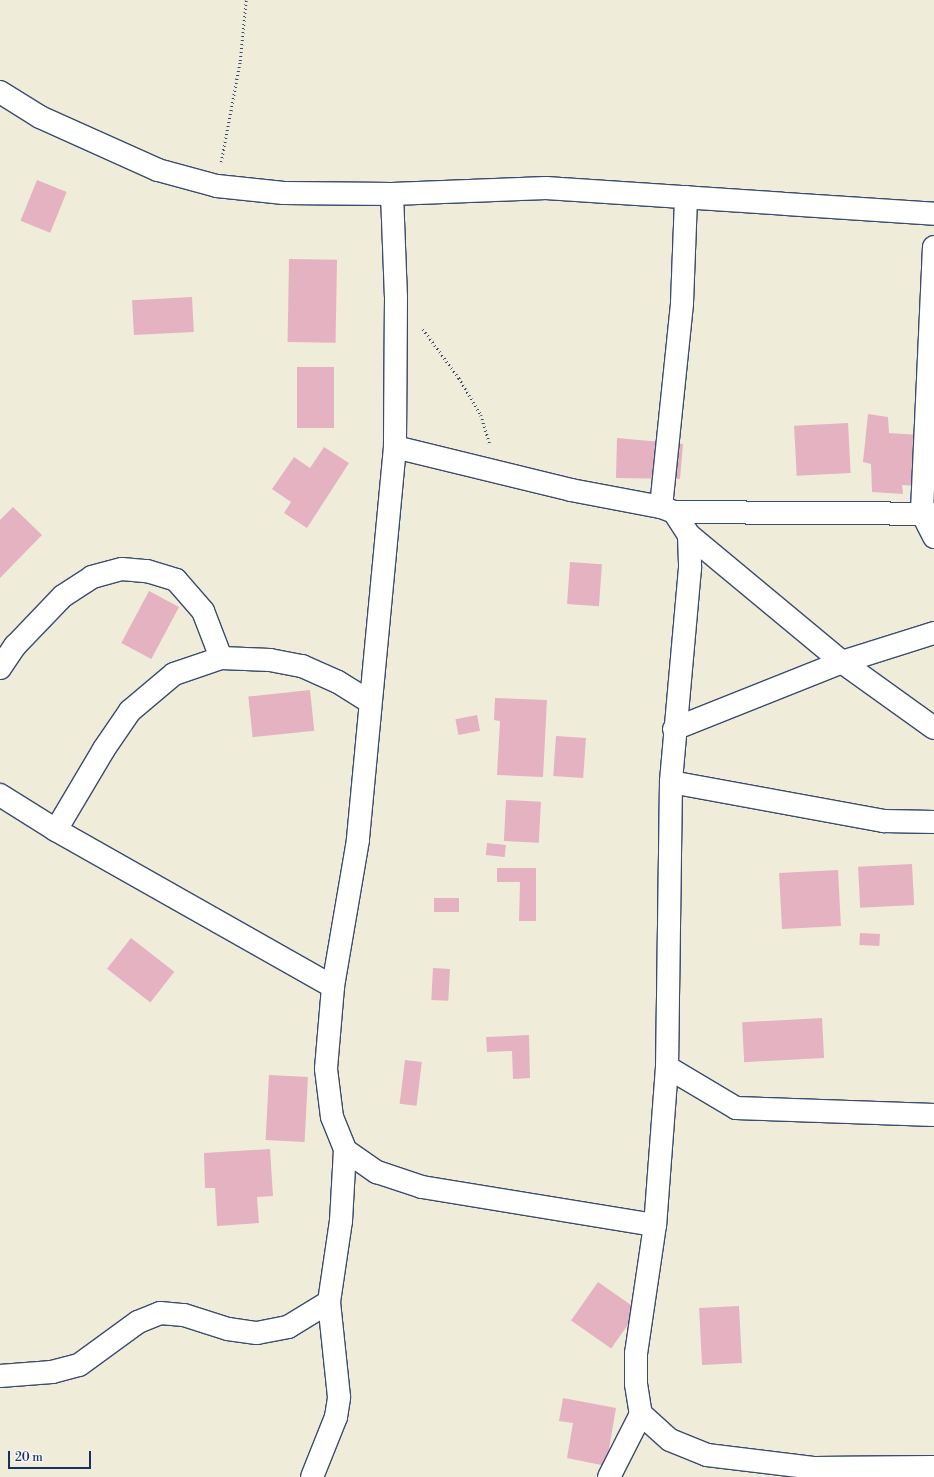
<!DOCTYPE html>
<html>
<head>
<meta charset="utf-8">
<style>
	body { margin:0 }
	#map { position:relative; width:934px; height:1477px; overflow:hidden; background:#f0ecda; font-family:"Libre Bodoni",serif }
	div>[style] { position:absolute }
	.building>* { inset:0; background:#e5b2c1; transform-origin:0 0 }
	.path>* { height:2.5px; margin-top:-1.25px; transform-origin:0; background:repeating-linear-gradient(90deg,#3b4b71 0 1px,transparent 0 4px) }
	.roads { filter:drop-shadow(1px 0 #3b4b71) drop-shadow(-1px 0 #3b4b71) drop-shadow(0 1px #3b4b71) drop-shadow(0 -1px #3b4b71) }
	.minor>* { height:22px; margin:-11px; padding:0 11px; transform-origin:11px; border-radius:11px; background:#fff }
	span { translate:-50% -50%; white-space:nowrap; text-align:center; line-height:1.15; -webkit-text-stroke:3px #f6f6f2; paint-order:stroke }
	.scale { position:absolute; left:8px; top:1451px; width:83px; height:18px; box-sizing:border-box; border:2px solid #1b2f5e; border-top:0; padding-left:5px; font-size:12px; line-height:14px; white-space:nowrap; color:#1b2f5e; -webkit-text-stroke:3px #f6f6f2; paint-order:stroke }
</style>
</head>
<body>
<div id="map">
	<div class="building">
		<i style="left:37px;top:180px;width:32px;height:44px;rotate:22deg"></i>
		<i style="left:289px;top:259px;width:48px;height:83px;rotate:1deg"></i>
		<i style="left:192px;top:297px;width:35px;height:60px;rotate:87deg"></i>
		<i style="left:297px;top:367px;width:37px;height:61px"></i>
		<i style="clip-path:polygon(868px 414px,888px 417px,889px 433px,934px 436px,934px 487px,902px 485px,903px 494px,872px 492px,871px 464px,863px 462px)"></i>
		<i style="left:848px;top:423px;width:50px;height:54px;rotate:87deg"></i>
		<i style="clip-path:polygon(617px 438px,683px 444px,680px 479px,616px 478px)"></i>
		<i style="clip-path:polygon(324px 447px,349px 463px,307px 528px,284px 513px,291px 502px,272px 489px,294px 457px,310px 468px)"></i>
		<i style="clip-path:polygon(13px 507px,42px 535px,0 578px,0 520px)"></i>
		<i style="left:570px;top:562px;width:32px;height:42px;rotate:4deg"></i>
		<i style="left:149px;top:591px;width:34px;height:59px;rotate:28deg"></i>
		<i style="left:310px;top:690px;width:41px;height:62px;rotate:84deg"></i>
		<i style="clip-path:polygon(495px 698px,547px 700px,543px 777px,497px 775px,500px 721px,494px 720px)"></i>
		<i style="left:477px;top:715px;width:16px;height:22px;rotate:79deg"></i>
		<i style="left:556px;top:736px;width:30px;height:40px;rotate:4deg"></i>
		<i style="left:506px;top:800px;width:35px;height:41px;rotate:3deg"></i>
		<i style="left:487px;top:843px;width:19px;height:12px;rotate:6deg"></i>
		<i style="left:912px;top:864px;width:41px;height:54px;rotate:87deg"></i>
		<i style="clip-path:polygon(497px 868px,536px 868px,536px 921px,519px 921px,520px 882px,497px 882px)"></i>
		<i style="left:838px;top:870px;width:56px;height:59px;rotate:87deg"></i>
		<i style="left:434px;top:898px;width:25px;height:14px"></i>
		<i style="left:860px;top:933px;width:20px;height:12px;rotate:3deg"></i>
		<i style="left:131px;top:938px;width:55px;height:39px;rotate:38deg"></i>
		<i style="left:433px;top:968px;width:17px;height:32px;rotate:3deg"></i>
		<i style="left:822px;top:1018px;width:40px;height:80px;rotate:87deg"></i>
		<i style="clip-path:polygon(529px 1035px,530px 1078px,513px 1079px,512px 1051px,487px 1052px,486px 1037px)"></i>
		<i style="left:405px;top:1060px;width:17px;height:44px;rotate:7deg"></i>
		<i style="left:269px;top:1075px;width:39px;height:65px;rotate:3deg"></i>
		<i style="clip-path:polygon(270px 1149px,273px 1196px,257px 1197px,259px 1223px,217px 1226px,215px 1188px,205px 1188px,204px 1153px)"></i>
		<i style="left:598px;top:1282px;width:49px;height:47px;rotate:35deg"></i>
		<i style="left:739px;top:1306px;width:57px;height:40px;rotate:87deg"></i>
		<i style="clip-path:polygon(563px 1398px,616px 1408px,606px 1466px,567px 1458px,573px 1423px,559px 1421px)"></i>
	</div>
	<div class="path">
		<i style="left:221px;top:162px;width:103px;rotate:-79.3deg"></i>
		<i style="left:240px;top:61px;width:61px;rotate:-84.4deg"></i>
		<i style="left:423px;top:329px;width:61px;rotate:53.7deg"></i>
		<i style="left:459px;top:378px;width:43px;rotate:59.3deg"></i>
		<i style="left:481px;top:415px;width:30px;rotate:73deg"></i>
	</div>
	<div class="roads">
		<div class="minor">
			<i style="left:0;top:92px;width:47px;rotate:32deg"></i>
			<i style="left:40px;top:117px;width:129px;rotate:24.2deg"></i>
			<i style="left:158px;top:170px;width:61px;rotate:15.2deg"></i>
			<i style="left:217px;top:186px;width:67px;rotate:6deg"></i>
			<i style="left:284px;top:193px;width:108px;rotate:0.5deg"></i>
			<i style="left:392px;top:194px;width:154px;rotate:-2.2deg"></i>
			<i style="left:546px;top:188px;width:389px;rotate:3.8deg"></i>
			<i style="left:392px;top:194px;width:103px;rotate:87.8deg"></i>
			<i style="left:396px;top:297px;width:150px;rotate:90.4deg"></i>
			<i style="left:395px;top:447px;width:395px;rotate:95.4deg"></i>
			<i style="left:358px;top:840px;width:149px;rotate:99.7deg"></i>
			<i style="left:333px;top:987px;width:82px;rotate:94.9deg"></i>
			<i style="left:326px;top:1069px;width:48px;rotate:82.9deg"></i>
			<i style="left:332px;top:1117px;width:35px;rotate:68deg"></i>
			<i style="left:345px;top:1150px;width:39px;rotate:35deg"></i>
			<i style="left:377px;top:1172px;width:47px;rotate:18.4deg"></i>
			<i style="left:422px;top:1187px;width:236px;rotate:9.3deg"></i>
			<i style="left:934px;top:247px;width:266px;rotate:92.6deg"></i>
			<i style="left:922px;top:513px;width:27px;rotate:63deg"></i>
			<i style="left:395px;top:447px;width:181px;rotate:13.7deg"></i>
			<i style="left:571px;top:490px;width:92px;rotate:10.7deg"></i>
			<i style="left:661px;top:507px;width:14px;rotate:21deg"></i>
			<i style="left:674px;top:512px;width:27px;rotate:57deg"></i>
			<i style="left:689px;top:535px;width:33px;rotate:88deg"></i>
			<i style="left:690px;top:568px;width:215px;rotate:95.1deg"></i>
			<i style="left:671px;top:782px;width:285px;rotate:90.8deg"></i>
			<i style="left:667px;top:1067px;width:158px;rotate:94.3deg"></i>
			<i style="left:655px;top:1225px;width:129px;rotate:98.4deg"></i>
			<i style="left:636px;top:1353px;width:31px;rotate:90deg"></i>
			<i style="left:636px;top:1384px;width:30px;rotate:81deg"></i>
			<i style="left:641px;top:1414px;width:39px;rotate:42deg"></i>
			<i style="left:670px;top:1440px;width:40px;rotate:22deg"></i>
			<i style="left:707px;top:1455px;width:109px;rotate:6.9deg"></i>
			<i style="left:815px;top:1468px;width:119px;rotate:-0.5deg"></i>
			<i style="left:661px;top:507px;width:205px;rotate:-84.1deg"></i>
			<i style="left:682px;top:303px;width:106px;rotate:-87.8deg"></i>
			<i style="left:674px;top:512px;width:260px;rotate:0.4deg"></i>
			<i style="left:689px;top:535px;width:199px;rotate:39.7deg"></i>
			<i style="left:842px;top:662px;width:113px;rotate:35.7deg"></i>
			<i style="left:0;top:668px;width:27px;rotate:-56deg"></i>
			<i style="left:15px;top:646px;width:69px;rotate:-46.2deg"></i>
			<i style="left:63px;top:596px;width:35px;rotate:-33deg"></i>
			<i style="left:92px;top:577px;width:31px;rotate:-15deg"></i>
			<i style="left:122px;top:569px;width:25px;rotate:5deg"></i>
			<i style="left:147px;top:571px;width:30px;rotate:17deg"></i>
			<i style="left:176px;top:580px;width:41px;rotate:48.9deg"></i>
			<i style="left:203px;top:611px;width:50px;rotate:69deg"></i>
			<i style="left:674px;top:729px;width:181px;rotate:-21.7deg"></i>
			<i style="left:842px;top:662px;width:96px;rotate:-17.5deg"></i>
			<i style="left:671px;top:782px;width:217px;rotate:10.4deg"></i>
			<i style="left:884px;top:821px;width:50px;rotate:1.1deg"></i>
			<i style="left:0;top:795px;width:66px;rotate:32deg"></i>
			<i style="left:56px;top:830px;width:318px;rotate:29.5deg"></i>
			<i style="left:56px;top:830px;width:94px;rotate:-59.3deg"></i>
			<i style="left:104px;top:749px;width:46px;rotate:-55.6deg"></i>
			<i style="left:130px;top:711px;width:57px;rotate:-40.1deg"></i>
			<i style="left:174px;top:674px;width:50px;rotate:-18.8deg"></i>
			<i style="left:221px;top:658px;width:49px;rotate:2.3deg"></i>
			<i style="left:270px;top:660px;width:33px;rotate:11deg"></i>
			<i style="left:302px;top:666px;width:39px;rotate:24deg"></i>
			<i style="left:338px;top:682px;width:38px;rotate:32deg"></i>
			<i style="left:667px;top:1067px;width:80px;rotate:30.7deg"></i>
			<i style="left:736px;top:1108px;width:198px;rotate:2deg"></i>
			<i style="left:0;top:1376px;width:52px;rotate:-4.4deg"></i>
			<i style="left:52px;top:1372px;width:28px;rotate:-15deg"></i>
			<i style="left:79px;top:1365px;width:73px;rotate:-36.1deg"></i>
			<i style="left:138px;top:1322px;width:24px;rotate:-22deg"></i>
			<i style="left:160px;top:1313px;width:24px;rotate:5deg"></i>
			<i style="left:184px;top:1315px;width:46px;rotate:17.7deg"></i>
			<i style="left:228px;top:1329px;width:29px;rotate:8deg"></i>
			<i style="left:257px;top:1333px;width:32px;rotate:-11deg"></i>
			<i style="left:288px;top:1327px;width:48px;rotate:-31.4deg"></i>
			<i style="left:312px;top:1477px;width:65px;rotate:-68.2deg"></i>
			<i style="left:336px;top:1417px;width:20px;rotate:-81deg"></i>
			<i style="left:339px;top:1397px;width:96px;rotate:-96deg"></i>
			<i style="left:329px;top:1302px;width:82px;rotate:-81.6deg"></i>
			<i style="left:341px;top:1221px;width:71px;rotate:-86.8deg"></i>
			<i style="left:609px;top:1477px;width:71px;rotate:-63.1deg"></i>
		</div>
	</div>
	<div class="scale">20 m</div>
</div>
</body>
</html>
